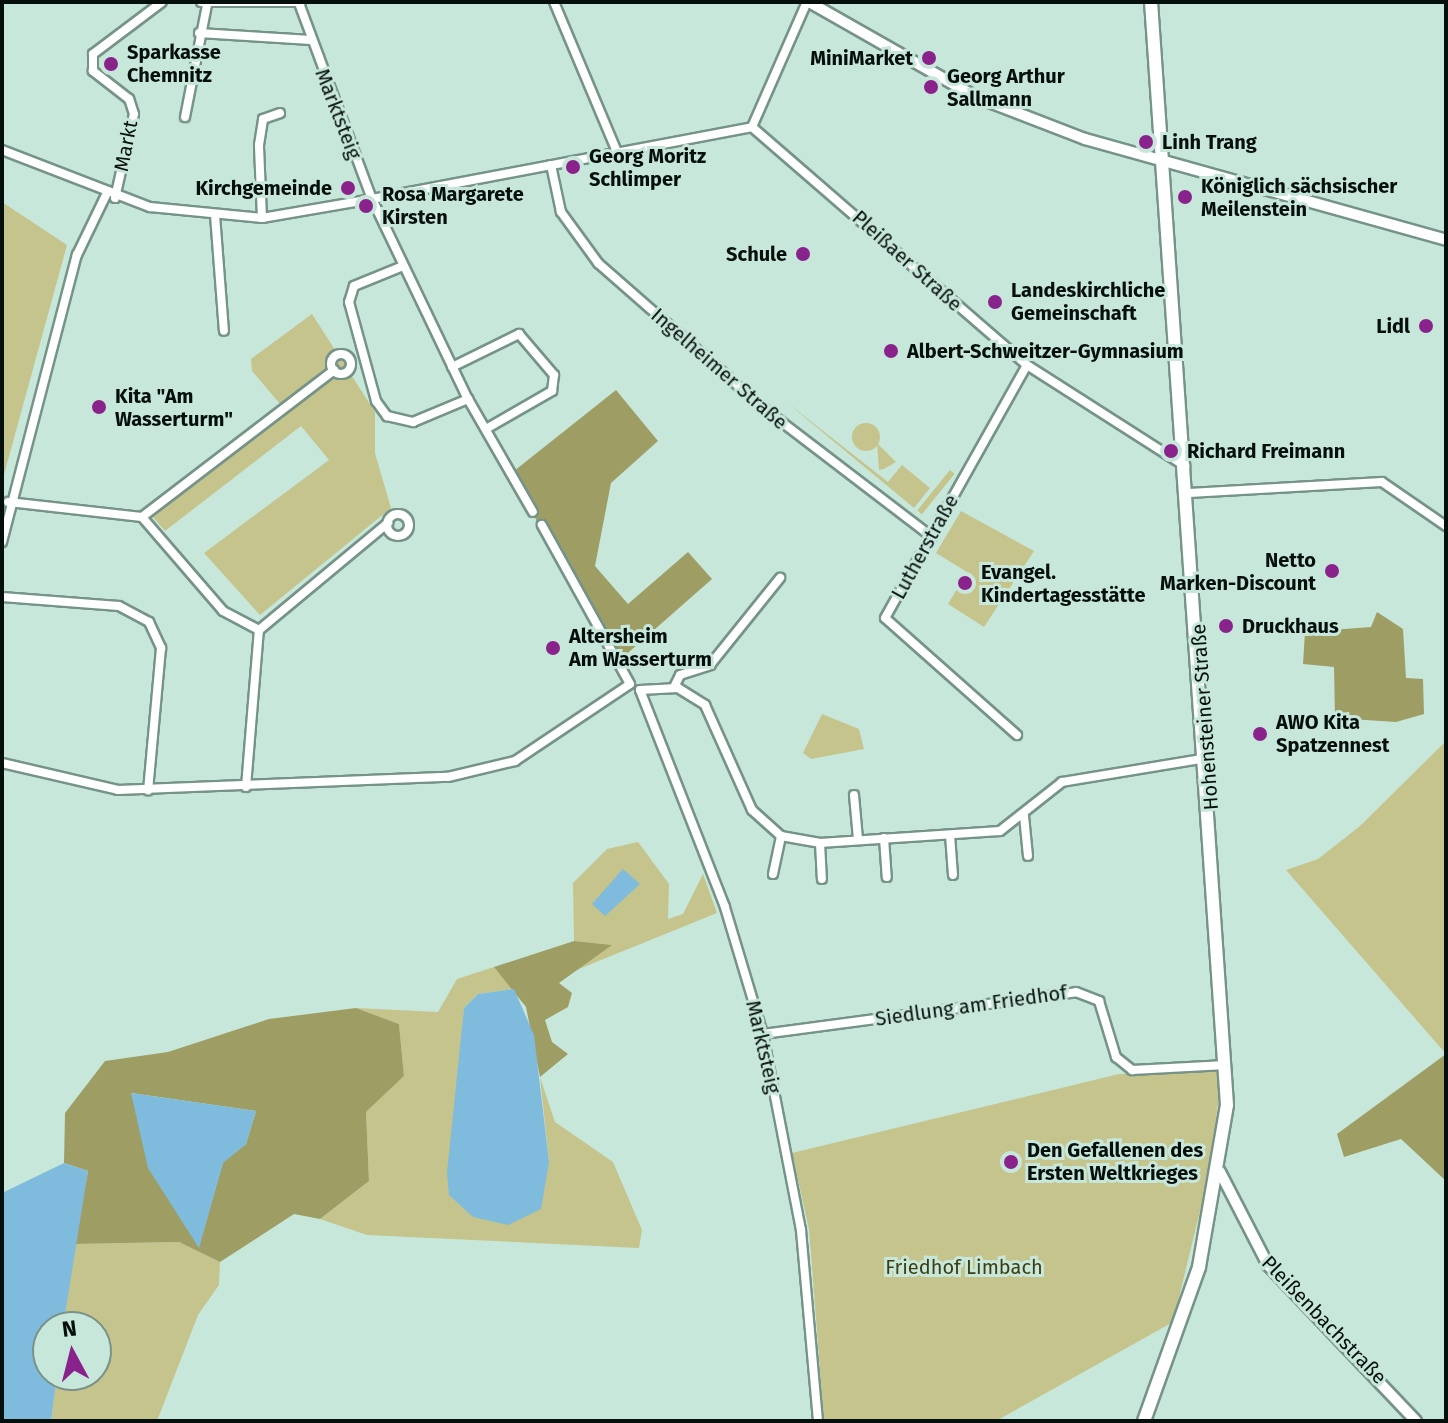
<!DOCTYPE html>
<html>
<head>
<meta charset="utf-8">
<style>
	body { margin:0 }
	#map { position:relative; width:1448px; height:1423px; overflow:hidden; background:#c8e7db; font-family:"Fira Sans",sans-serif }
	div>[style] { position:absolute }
	.green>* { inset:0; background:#c4c48c; transform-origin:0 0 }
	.round { border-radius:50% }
	.forest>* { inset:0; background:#9e9e64 }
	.water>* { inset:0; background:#7fbbdc }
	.roads { filter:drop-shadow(2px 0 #769388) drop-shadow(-2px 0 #769388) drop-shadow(0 2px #769388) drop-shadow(0 -2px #769388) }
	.minor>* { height:8px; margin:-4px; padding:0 4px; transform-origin:4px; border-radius:4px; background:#fff }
	.minor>.ring { margin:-4px; padding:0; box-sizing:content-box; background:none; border:8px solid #fff; border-radius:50% }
	.tertiary>* { height:10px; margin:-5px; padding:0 5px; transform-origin:5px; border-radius:5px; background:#fff }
	.secondary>* { height:12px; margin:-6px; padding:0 6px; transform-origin:6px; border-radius:6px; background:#fff }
	.dots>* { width:22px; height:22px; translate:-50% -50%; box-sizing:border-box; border:4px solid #c8e7db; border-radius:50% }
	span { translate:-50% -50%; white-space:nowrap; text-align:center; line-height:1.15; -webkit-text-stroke:6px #c8e7db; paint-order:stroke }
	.poi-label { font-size:20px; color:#050f0c; font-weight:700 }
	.left { translate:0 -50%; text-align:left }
	.right { translate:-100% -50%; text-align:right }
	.street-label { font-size:20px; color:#050f0c }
	.park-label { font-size:20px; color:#3e3d0f }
	.frame { position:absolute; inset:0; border:4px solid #050f0c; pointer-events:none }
	.north { position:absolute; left:32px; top:1311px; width:80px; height:80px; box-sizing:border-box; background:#c8e7db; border:2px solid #7a9188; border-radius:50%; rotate:353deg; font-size:22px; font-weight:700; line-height:32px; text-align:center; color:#050f0c }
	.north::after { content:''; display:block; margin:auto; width:28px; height:36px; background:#89238b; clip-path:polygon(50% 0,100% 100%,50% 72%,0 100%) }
</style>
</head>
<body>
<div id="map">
	<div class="green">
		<i style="clip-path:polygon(2px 202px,67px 245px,2px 482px)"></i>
		<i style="clip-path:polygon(312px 314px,375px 412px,375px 453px,391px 508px,260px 615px,204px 553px,329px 460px,301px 426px,165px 531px,153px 517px,286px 411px,252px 371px,251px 359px)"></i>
		<i style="clip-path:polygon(785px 401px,888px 482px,902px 465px,930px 488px,914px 508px)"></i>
		<i class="round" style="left:852px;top:423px;width:28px;height:28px"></i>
		<i style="clip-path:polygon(877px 443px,896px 462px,884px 469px,879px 470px)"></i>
		<i style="left:950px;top:470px;width:6px;height:52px;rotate:39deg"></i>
		<i style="clip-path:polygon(961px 511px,1034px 551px,984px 627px,948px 604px,967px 572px,936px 553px)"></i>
		<i style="clip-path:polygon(822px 714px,859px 729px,864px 749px,811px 759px,803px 753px)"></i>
		<i style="clip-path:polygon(1446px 741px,1446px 1054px,1286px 870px,1318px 859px,1360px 826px)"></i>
		<i style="clip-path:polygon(638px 842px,669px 884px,668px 919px,683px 914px,703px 874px,717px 913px,574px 971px,611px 945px,574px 941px,573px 883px,607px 849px)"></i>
		<i style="clip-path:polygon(494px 967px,514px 989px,478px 994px,464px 1008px,449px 1195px,549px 1162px,540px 1077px,555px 1122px,613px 1162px,642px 1230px,639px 1248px,367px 1235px,320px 1219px,369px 1181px,366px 1112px,404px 1076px,399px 1024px,356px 1008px,438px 1012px,457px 979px)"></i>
		<i style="clip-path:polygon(1222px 1070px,1210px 1170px,1173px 1322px,996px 1421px,824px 1421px,809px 1229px,792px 1153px,1119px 1074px)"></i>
		<i style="clip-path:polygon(179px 1242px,220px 1262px,219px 1285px,198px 1315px,157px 1421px,51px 1421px,57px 1375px,96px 1375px,96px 1327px,63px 1327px,74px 1244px)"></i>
	</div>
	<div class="forest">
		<i style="clip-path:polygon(616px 390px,658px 441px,611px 483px,595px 566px,628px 604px,688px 552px,712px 579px,621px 659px,509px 475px)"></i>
		<i style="clip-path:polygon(1377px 612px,1403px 629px,1406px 678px,1423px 679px,1424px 714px,1396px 722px,1335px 718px,1334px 667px,1303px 664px,1305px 632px,1371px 627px)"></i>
		<i style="clip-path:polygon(574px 941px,612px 945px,559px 983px,572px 993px,568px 1007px,545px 1020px,552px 1042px,568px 1054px,540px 1077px,526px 1007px,494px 967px)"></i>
		<i style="clip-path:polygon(evenodd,356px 1008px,399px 1024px,404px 1076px,366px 1112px,369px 1181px,320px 1219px,294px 1214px,220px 1262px,179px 1242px,74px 1244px,88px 1171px,64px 1163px,65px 1113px,105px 1061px,168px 1052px,269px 1019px,356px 1008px,131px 1093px,256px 1111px,246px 1144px,223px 1162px,199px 1246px,131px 1093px)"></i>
		<i style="clip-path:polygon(1446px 1054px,1446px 1181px,1401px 1139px,1344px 1157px,1337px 1134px)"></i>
	</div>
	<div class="water">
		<i style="clip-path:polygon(623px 869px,640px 884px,605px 916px,592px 904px)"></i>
		<i style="clip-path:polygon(514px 989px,534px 1035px,549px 1162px,541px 1209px,508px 1225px,473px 1217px,449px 1195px,447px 1173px,464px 1008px,478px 994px)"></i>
		<i style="clip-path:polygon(131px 1093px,256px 1111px,246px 1144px,223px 1163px,199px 1248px,148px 1168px)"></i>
		<i style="clip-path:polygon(64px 1163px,88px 1171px,63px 1327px,48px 1327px,48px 1375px,57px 1375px,51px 1421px,2px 1421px,2px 1193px)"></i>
	</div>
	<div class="roads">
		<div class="minor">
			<i style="left:201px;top:2px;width:100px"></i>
			<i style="left:554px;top:2px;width:163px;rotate:67.2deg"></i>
			<i style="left:299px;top:3px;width:209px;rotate:69.6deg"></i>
			<i style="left:372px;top:199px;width:222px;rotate:64.4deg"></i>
			<i style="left:468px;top:399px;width:130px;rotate:60.1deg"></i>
			<i style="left:199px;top:33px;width:112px;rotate:3.6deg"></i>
			<i style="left:185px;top:117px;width:114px;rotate:-78.9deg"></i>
			<i style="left:752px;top:127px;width:364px;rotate:40.9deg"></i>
			<i style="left:1027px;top:365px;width:188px;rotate:32.6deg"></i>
			<i style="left:2px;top:150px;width:159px;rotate:21.1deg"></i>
			<i style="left:150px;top:207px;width:113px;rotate:5.6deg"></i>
			<i style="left:262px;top:218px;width:112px;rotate:-9.8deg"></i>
			<i style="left:372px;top:199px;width:387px;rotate:-10.7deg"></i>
			<i style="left:752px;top:127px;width:137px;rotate:-66.3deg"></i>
			<i style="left:551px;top:165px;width:48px;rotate:78deg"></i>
			<i style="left:561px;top:212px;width:63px;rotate:54deg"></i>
			<i style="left:598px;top:263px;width:223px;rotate:41.2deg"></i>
			<i style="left:766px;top:410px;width:209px;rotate:37.4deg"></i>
			<i style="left:115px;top:198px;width:86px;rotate:-77.3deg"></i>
			<i style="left:134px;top:114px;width:16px;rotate:-108deg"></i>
			<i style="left:129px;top:99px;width:46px;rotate:-142.1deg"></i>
			<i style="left:93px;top:71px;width:17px;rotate:-90deg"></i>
			<i style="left:93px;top:54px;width:86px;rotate:-37deg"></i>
			<i style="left:215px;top:215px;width:116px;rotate:85.6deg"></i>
			<i style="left:262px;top:218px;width:73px;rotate:-92.4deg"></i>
			<i style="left:259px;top:145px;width:26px;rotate:-81deg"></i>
			<i style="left:263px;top:119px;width:18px;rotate:-19deg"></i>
			<i style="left:403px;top:266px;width:53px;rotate:157.8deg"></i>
			<i style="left:354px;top:286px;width:17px;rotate:107deg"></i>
			<i style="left:349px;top:302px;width:103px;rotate:74.7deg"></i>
			<i style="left:376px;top:401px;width:19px;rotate:54deg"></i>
			<i style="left:387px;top:416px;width:27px;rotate:13deg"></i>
			<i style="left:413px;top:422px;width:60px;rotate:-22.7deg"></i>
			<i class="ring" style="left:331px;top:354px;width:12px;height:12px"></i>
			<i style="left:452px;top:367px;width:75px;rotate:-26.2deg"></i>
			<i style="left:519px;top:334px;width:54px;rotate:49.5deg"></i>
			<i style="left:554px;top:375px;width:16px;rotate:97deg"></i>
			<i style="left:552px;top:391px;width:76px;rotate:150.1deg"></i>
			<i style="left:1189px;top:493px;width:193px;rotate:-3.3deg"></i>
			<i style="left:1382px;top:482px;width:78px;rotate:34.5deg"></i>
			<i style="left:8px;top:502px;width:135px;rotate:6.4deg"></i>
			<i style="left:142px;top:517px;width:124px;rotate:49.2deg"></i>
			<i style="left:223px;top:611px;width:41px;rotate:27.8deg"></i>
			<i class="ring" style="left:387px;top:514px;width:14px;height:14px"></i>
			<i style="left:142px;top:517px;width:242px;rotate:-37.4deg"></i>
			<i style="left:2px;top:542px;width:297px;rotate:-75.4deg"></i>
			<i style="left:77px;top:255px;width:67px;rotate:-64.2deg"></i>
			<i style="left:2px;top:597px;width:117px;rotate:4.4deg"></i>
			<i style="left:119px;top:606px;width:34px;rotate:28deg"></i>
			<i style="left:149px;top:622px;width:29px;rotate:65deg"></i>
			<i style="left:161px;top:648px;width:143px;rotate:95.2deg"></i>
			<i style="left:674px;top:687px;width:13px;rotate:-63deg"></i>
			<i style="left:680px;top:675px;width:32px;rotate:-18deg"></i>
			<i style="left:710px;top:665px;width:112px;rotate:-51.2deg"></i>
			<i style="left:1017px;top:735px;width:176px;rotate:-138.4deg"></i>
			<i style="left:885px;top:618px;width:290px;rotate:-60.7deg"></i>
			<i style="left:2px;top:763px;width:119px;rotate:13.1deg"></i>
			<i style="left:118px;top:790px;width:330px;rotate:-2.3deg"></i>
			<i style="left:448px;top:777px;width:69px;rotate:-13.4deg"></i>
			<i style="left:515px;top:761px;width:138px;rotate:-33.8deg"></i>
			<i style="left:630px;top:684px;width:182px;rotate:-119deg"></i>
			<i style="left:246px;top:787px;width:158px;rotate:-85.3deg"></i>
			<i style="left:259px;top:630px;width:168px;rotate:-39.7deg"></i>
			<i style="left:854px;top:795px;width:44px;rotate:84.8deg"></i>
			<i style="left:1024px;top:816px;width:40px;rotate:84.3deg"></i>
			<i style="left:950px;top:835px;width:40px;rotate:85.7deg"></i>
			<i style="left:884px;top:838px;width:39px;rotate:86deg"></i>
			<i style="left:820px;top:843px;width:36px;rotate:87deg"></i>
			<i style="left:773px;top:874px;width:39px;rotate:-78deg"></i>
			<i style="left:763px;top:1034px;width:316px;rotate:-7.6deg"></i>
			<i style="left:1076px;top:992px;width:25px;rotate:21deg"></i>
			<i style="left:1099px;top:1001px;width:59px;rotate:73.1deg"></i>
			<i style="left:1116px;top:1057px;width:21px;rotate:39deg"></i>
			<i style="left:1132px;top:1070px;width:94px;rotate:-3deg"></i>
			<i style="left:818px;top:1421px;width:192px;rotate:-95.1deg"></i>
			<i style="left:801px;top:1230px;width:200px;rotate:-101deg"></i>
			<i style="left:763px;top:1034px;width:133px;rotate:-106.7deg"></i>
			<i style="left:725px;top:907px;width:233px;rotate:-111.4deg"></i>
			<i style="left:640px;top:690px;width:38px;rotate:-3deg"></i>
			<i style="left:678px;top:688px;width:32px;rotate:32deg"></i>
			<i style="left:705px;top:705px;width:115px;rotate:65.9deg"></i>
			<i style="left:752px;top:810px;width:39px;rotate:42deg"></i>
			<i style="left:781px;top:836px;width:40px;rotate:10deg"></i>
			<i style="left:820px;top:843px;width:180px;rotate:-3.8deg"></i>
			<i style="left:1000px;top:831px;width:79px;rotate:-38.3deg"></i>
			<i style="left:1062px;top:782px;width:147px;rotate:-9.4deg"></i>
		</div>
		<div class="tertiary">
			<i style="left:809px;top:2px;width:192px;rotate:29.6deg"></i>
			<i style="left:976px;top:97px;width:117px;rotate:21.1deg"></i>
			<i style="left:1085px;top:139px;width:375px;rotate:15.6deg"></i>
			<i style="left:1220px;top:1172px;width:105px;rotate:62.7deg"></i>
			<i style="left:1268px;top:1265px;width:215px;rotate:46.5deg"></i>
		</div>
		<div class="secondary">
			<i style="left:1144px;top:1421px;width:164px;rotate:-70.3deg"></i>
			<i style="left:1199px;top:1267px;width:164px;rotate:-80.2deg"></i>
			<i style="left:1227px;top:1105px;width:1106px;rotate:-93.94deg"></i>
		</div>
	</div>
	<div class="dots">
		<i style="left:929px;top:58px;background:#89238b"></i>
		<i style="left:111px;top:64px;background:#89238b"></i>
		<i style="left:931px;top:87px;background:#89238b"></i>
		<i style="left:1146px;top:142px;background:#89238b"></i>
		<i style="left:573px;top:167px;background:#89238b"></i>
		<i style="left:348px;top:188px;background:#89238b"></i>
		<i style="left:1185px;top:197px;background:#89238b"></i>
		<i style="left:366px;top:206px;background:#89238b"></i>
		<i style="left:803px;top:254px;background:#89238b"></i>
		<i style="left:995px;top:302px;background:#89238b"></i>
		<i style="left:1426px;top:326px;background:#89238b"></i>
		<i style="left:891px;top:351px;background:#89238b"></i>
		<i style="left:99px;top:407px;background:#89238b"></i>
		<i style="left:1171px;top:451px;background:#89238b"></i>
		<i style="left:1332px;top:571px;background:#89238b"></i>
		<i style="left:965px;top:583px;background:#89238b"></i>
		<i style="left:1226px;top:626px;background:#89238b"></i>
		<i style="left:553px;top:648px;background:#89238b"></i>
		<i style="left:1260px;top:734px;background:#89238b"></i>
		<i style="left:1011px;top:1162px;background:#89238b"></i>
	</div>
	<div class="poi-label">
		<span class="left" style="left:127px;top:64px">Sparkasse<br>Chemnitz</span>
		<span class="right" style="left:913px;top:58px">MiniMarket</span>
		<span class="left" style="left:947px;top:88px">Georg Arthur<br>Sallmann</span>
		<span class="left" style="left:1162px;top:142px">Linh Trang</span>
		<span class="left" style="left:589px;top:168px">Georg Moritz<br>Schlimper</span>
		<span class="left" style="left:1201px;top:198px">Königlich sächsischer<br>Meilenstein</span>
		<span class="right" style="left:332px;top:188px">Kirchgemeinde</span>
		<span class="left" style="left:382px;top:206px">Rosa Margarete<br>Kirsten</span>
		<span class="right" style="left:787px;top:254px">Schule</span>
		<span class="left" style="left:1011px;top:302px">Landeskirchliche<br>Gemeinschaft</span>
		<span class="right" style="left:1410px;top:326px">Lidl</span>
		<span class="left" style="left:907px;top:351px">Albert-Schweitzer-Gymnasium</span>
		<span class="left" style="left:115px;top:408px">Kita "Am<br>Wasserturm"</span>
		<span class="left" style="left:1187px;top:451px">Richard Freimann</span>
		<span class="right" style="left:1316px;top:572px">Netto<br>Marken-Discount</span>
		<span class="left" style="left:981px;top:584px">Evangel.<br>Kindertagesstätte</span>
		<span class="left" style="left:1242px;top:626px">Druckhaus</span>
		<span class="left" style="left:569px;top:648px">Altersheim<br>Am Wasserturm</span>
		<span class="left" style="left:1276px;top:734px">AWO Kita<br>Spatzennest</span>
		<span class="left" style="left:1027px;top:1162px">Den Gefallenen des<br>Ersten Weltkrieges</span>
	</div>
	<div class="street-label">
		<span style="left:338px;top:114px;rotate:69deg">Marktsteig</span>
		<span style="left:126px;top:146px;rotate:-79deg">Markt</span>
		<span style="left:907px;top:261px;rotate:42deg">Pleißaer Straße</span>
		<span style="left:719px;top:369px;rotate:41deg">Ingelheimer Straße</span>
		<span style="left:925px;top:547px;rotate:-61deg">Lutherstraße</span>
		<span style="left:1205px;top:717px;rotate:-94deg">Hohensteiner Straße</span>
		<span style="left:971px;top:1006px;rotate:-8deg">Siedlung am Friedhof</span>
		<span style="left:763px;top:1047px;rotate:77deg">Marktsteig</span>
		<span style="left:1324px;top:1320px;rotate:46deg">Pleißenbachstraße</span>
	</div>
	<div class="park-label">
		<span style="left:964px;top:1267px">Friedhof Limbach</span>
	</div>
	<div class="frame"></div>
	<div class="north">N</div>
</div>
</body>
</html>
